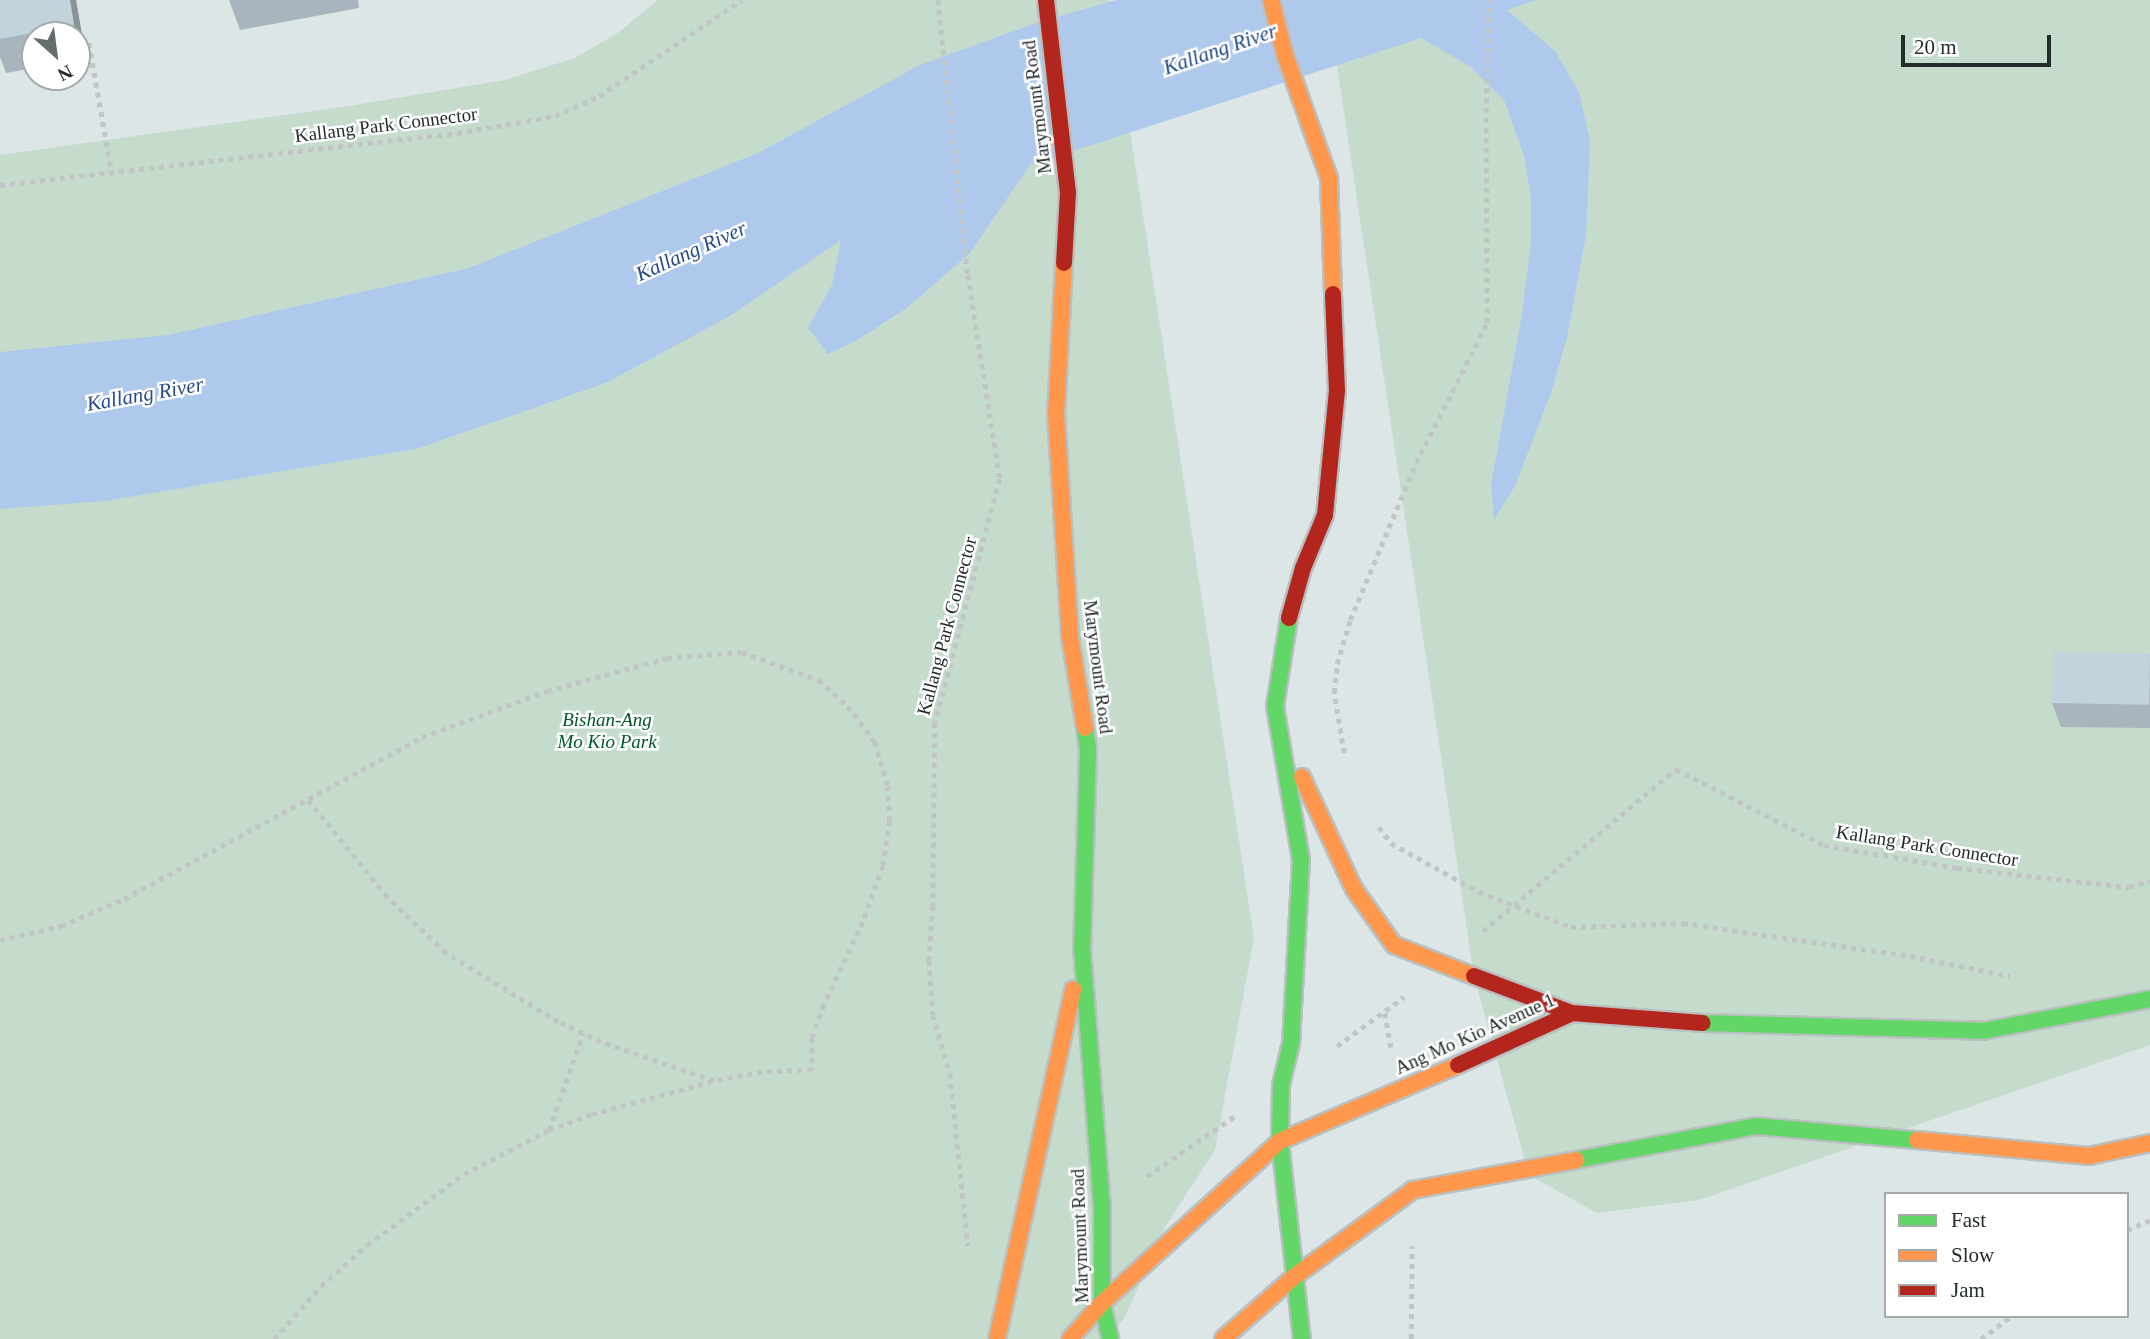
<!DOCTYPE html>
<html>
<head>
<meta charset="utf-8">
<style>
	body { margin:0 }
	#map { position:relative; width:2150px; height:1339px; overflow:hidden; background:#dce6e7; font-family:"Times New Roman",serif }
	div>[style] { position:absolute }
	.green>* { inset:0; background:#c5dccd }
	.water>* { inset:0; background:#afc9ed }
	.path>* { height:4.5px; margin-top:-2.25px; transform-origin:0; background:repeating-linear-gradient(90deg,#c1c5c5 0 5px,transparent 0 10px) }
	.roads { filter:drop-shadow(2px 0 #bac0c0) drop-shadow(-2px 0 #bac0c0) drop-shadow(0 2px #bac0c0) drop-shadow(0 -2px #bac0c0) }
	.fast>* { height:16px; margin:-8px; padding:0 8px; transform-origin:8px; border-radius:8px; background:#63d668 }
	.slow>* { height:16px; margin:-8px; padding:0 8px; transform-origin:8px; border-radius:8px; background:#ff974d }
	.jam>* { height:16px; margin:-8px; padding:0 8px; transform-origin:8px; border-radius:8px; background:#b3261e }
	.wall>* { inset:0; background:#a8b5bc }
	.shaded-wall>* { inset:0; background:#889499 }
	.building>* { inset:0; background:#c3d3db; transform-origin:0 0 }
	span { translate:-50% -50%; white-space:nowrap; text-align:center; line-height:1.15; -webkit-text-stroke:5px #fff; paint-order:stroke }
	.street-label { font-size:19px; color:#242b2b }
	.park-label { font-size:19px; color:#015926; font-style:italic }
	.water-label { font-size:21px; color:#254b88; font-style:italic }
	.legend { position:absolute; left:1884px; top:1192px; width:245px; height:126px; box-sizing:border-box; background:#fff; border:2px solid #a7aaaa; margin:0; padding:9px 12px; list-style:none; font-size:21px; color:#242b2b }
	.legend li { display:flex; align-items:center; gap:14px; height:35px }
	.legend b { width:35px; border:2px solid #a7aaaa }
	.north { position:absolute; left:21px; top:21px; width:70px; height:70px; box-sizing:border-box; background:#fff; border:2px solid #a7aaaa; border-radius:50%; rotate:152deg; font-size:19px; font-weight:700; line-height:28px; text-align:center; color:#242b2b }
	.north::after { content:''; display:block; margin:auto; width:24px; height:32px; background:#646c6d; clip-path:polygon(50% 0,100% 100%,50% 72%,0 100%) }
	.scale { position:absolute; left:1901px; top:35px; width:150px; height:32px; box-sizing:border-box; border:4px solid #242b2b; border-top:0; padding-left:9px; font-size:21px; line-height:24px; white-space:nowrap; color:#242b2b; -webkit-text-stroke:5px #fff; paint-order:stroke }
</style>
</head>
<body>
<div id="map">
	<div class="green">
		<i style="clip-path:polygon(658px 0,1110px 0,1254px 938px,1215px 1150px,1165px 1227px,1124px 1319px,1104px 1339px,0 1339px,0 155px,349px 106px,505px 80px,575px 58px,619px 32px)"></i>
		<i style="clip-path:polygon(1327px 0,2150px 0,2150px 1045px,1699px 1200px,1597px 1213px,1529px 1175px,1474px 976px)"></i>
	</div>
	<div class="water">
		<i style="clip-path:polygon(1116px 0,1536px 0,1507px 10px,1555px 51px,1579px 92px,1590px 141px,1586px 235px,1567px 338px,1551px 393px,1515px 486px,1494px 520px,1491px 485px,1522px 314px,1531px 242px,1531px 198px,1524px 156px,1504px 100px,1471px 67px,1421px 38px,1030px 165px,970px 253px,908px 307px,856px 341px,828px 354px,808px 328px,832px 285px,841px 240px,730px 316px,608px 382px,416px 449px,105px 501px,0 509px,0 352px,168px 335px,469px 268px,758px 153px,920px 65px,1039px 22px)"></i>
	</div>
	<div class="path">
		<i style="left:938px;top:0;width:277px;rotate:83.8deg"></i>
		<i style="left:968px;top:275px;width:206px;rotate:81.1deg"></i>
		<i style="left:1000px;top:479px;width:253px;rotate:104.9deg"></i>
		<i style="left:935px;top:723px;width:183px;rotate:90.6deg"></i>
		<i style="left:933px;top:906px;width:55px;rotate:94.2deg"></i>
		<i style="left:929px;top:961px;width:54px;rotate:85.8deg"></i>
		<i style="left:933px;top:1015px;width:61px;rotate:73.9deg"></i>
		<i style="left:950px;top:1074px;width:173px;rotate:84deg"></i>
		<i style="left:89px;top:43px;width:132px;rotate:80deg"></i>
		<i style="left:0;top:185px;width:460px;rotate:-6.5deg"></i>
		<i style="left:457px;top:133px;width:99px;rotate:-9.8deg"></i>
		<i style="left:555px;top:116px;width:48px;rotate:-24.4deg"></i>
		<i style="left:599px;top:96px;width:172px;rotate:-33.9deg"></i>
		<i style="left:1344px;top:753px;width:61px;rotate:-99.5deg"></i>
		<i style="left:1334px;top:693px;width:29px;rotate:-84deg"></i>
		<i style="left:1337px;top:664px;width:46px;rotate:-73.5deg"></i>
		<i style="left:1350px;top:620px;width:170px;rotate:-67.2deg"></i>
		<i style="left:1416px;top:463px;width:157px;rotate:-63.1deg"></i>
		<i style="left:1487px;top:323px;width:210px;rotate:-90.3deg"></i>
		<i style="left:1486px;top:113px;width:113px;rotate:-88.5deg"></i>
		<i style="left:1379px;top:827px;width:20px;rotate:53deg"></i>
		<i style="left:1391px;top:843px;width:101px;rotate:29.1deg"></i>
		<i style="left:1479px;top:892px;width:98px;rotate:20.8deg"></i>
		<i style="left:1571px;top:927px;width:112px;rotate:-2deg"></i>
		<i style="left:1683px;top:923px;width:229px;rotate:8.3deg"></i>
		<i style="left:1910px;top:956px;width:102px;rotate:11.3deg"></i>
		<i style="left:1483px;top:931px;width:252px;rotate:-40deg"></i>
		<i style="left:1676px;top:769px;width:166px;rotate:27.2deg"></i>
		<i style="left:1824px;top:845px;width:135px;rotate:9.8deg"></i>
		<i style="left:1957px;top:868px;width:173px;rotate:6.3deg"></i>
		<i style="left:2129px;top:887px;width:22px;rotate:-16deg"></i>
		<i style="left:0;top:940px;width:63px;rotate:-12.9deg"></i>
		<i style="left:61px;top:926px;width:69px;rotate:-23.2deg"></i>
		<i style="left:124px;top:899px;width:339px;rotate:-28.5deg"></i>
		<i style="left:422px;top:737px;width:133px;rotate:-20.2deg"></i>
		<i style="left:547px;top:691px;width:124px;rotate:-15.4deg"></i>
		<i style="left:667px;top:658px;width:75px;rotate:-4.6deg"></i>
		<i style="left:742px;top:652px;width:82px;rotate:20deg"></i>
		<i style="left:819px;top:680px;width:39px;rotate:42deg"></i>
		<i style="left:848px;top:706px;width:45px;rotate:53.1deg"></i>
		<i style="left:875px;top:742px;width:46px;rotate:73.5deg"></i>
		<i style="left:888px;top:786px;width:35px;rotate:87deg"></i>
		<i style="left:890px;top:821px;width:46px;rotate:98.8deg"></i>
		<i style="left:883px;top:866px;width:59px;rotate:109.7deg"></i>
		<i style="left:863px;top:922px;width:92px;rotate:115.2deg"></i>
		<i style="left:824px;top:1005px;width:35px;rotate:110deg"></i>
		<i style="left:812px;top:1038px;width:32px;rotate:90deg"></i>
		<i style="left:812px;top:1070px;width:50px;rotate:177.7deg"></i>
		<i style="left:762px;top:1072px;width:49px;rotate:169.4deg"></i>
		<i style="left:714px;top:1081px;width:120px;rotate:-161deg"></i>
		<i style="left:601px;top:1042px;width:47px;rotate:-155.1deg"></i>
		<i style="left:558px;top:1022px;width:132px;rotate:-148.4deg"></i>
		<i style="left:446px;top:953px;width:81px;rotate:-136.5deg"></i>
		<i style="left:387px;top:897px;width:125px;rotate:-129.2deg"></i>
		<i style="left:1385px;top:1013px;width:35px;rotate:80deg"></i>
		<i style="left:1337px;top:1046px;width:83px;rotate:-36.2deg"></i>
		<i style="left:549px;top:1130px;width:103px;rotate:-70.7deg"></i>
		<i style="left:1147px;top:1176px;width:107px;rotate:-34.3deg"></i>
		<i style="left:2127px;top:1230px;width:25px;rotate:-23deg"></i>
		<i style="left:274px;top:1339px;width:71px;rotate:-48.4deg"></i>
		<i style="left:321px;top:1286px;width:62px;rotate:-41.7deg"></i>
		<i style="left:367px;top:1245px;width:120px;rotate:-36.2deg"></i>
		<i style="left:464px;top:1174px;width:96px;rotate:-27.4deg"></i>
		<i style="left:549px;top:1130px;width:46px;rotate:-20.4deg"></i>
		<i style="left:592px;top:1114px;width:125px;rotate:-15.3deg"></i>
		<i style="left:1411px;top:1339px;width:93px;rotate:-89.4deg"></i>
		<i style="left:1981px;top:1339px;width:39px;rotate:-37deg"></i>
	</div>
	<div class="roads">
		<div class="fast">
			<i style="left:1289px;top:618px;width:89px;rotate:99deg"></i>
			<i style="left:1275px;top:706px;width:156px;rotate:80.4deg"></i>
			<i style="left:1301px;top:860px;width:183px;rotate:93.1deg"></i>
			<i style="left:1291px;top:1043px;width:43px;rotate:103.4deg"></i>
			<i style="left:1281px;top:1085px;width:56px;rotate:91deg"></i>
			<i style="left:1280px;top:1141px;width:199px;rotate:83.7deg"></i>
			<i style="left:1085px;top:728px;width:22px;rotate:82deg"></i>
			<i style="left:1088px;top:750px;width:198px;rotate:91.7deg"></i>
			<i style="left:1082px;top:948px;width:260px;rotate:85.6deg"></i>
			<i style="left:1102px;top:1207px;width:96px;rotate:90deg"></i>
			<i style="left:1102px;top:1303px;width:37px;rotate:77deg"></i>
			<i style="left:1703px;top:1023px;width:280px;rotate:1.6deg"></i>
			<i style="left:1983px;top:1031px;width:170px;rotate:-10.8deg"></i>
			<i style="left:1576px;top:1160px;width:183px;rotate:-10.7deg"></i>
			<i style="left:1756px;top:1126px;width:162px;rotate:5deg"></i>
		</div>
		<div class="slow">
			<i style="left:1271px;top:0;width:57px;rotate:75.7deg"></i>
			<i style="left:1285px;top:55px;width:131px;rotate:70.3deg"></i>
			<i style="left:1329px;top:178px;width:116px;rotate:88deg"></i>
			<i style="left:1064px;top:263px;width:151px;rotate:93deg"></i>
			<i style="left:1056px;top:414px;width:223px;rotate:86.4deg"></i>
			<i style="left:1070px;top:637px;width:92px;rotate:80.6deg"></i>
			<i style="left:1302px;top:777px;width:123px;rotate:65.1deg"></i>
			<i style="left:1354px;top:889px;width:69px;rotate:54.5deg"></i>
			<i style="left:1394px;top:945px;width:86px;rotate:21.2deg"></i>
			<i style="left:1917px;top:1140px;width:173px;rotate:5.3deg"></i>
			<i style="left:2089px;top:1156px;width:62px;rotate:-12deg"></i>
			<i style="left:997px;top:1339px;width:358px;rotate:-77.7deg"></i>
			<i style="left:1070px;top:1339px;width:48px;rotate:-48.4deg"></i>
			<i style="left:1102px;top:1303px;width:241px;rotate:-42.3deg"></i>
			<i style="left:1280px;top:1141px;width:194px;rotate:-23.1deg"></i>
			<i style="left:1223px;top:1339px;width:96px;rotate:-41.2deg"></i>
			<i style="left:1295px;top:1276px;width:146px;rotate:-36.1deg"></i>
			<i style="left:1413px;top:1190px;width:166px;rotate:-10.4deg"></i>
		</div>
		<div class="jam">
			<i style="left:1046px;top:0;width:193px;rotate:83.5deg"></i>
			<i style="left:1068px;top:192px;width:71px;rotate:93.2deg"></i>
			<i style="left:1289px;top:618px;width:52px;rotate:-74.4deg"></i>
			<i style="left:1303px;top:568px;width:57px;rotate:-67.5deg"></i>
			<i style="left:1325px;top:515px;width:125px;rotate:-84.5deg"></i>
			<i style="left:1337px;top:391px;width:97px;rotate:-92.4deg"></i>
			<i style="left:1474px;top:976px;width:105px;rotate:20.7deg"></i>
			<i style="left:1458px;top:1065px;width:125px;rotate:-24.5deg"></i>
			<i style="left:1572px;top:1013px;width:131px;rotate:4.4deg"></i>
		</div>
	</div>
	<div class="wall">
		<i style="clip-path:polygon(0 0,76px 0,86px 58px,77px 60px,77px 35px,35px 35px,35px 68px,6px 73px,0 57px)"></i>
		<i style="clip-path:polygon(229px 0,358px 0,359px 8px,240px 30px)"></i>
		<i style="clip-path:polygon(2150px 654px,2150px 728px,2061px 727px,2052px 703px)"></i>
	</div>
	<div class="shaded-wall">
		<i style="clip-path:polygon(70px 0,76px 0,86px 58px,74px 25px)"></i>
	</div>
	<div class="building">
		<i style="clip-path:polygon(0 0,70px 0,74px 25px,0 39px)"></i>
		<i style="left:2053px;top:652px;width:97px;height:51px;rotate:1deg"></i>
	</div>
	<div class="street-label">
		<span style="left:1037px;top:107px;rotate:-97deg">Marymount Road</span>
		<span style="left:386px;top:125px;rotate:-7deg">Kallang Park Connector</span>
		<span style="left:947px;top:626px;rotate:-75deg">Kallang Park Connector</span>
		<span style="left:1098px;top:667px;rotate:83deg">Marymount Road</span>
		<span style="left:1927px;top:846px;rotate:9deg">Kallang Park Connector</span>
		<span style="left:1475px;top:1034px;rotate:-24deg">Ang Mo Kio Avenue 1</span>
		<span style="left:1080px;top:1236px;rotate:-92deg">Marymount Road</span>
	</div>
	<div class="park-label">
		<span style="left:607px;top:731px">Bishan-Ang<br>Mo Kio Park</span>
	</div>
	<div class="water-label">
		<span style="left:1220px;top:49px;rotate:-19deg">Kallang River</span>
		<span style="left:691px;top:251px;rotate:-24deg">Kallang River</span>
		<span style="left:145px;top:394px;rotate:-10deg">Kallang River</span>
	</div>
	<ul class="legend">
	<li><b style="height:9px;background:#63d668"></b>Fast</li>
	<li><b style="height:9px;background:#ff974d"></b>Slow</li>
	<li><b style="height:9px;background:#b3261e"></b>Jam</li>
	</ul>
	<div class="north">N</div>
	<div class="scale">20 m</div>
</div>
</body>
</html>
